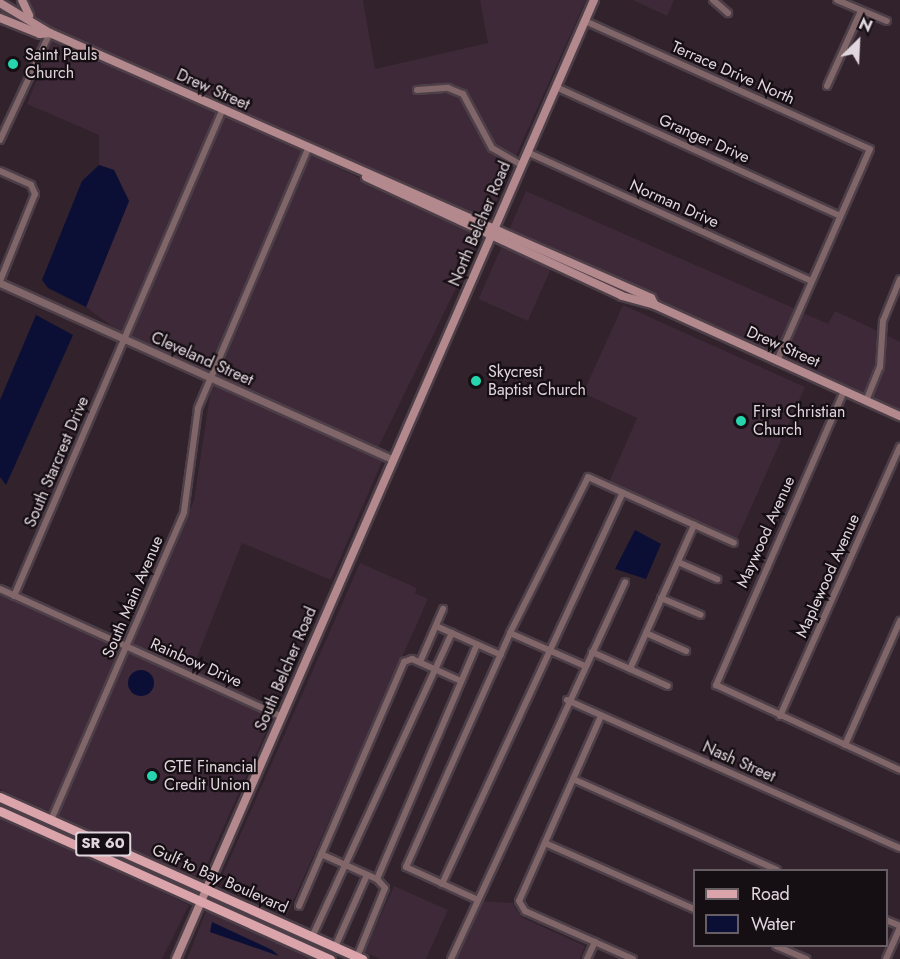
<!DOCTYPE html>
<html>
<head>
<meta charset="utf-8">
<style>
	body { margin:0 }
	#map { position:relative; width:900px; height:959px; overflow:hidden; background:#31222c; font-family:Jost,sans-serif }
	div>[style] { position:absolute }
	.built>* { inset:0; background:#3d2937; transform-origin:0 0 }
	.water>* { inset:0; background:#0b0f36 }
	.round { border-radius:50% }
	.roads { filter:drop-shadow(2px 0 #4d3f48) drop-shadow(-2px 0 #4d3f48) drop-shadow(0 2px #4d3f48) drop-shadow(0 -2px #4d3f48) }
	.minor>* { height:6px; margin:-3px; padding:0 3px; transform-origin:3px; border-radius:3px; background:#806669 }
	.tertiary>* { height:7px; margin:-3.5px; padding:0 3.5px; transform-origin:3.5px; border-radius:3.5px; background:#806669 }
	.secondary>* { height:8px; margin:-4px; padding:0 4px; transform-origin:4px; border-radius:4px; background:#b3898d }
	.primary>* { height:9px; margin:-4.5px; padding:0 4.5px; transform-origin:4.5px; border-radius:4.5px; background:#daa4aa }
	.dots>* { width:16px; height:16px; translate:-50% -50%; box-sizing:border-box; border:3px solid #150e12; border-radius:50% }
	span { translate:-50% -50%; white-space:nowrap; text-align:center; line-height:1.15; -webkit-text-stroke:4.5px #150e12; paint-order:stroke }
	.shield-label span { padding:2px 4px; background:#150e12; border:2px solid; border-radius:4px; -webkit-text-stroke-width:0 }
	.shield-label { font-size:15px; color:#e1d6dd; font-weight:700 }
	.poi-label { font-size:16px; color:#e1d6dd }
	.left { translate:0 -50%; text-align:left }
	.street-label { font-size:16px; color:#e1d6dd }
	.legend { position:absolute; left:693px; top:869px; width:195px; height:78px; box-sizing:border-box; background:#150e12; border:2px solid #675e63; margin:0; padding:8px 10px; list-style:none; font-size:18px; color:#e1d6dd }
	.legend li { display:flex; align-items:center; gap:12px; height:30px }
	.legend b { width:30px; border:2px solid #675e63 }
	.north { position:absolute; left:828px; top:12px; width:60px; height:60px; -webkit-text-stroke:4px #150e12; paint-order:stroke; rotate:24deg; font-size:16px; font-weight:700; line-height:24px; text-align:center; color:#e1d6dd }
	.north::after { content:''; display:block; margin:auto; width:21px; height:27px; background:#e1d6dd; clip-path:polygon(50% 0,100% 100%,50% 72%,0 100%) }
</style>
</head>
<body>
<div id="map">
	<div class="built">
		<i style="clip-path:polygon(26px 0,363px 0,375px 69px,488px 43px,480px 0,586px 0,515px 158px,495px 146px,465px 91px,448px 85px,414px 87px,415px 93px,447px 91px,461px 97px,490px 150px,513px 165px,488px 221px,53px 31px,26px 9px)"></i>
		<i style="clip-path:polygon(633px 0,674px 0,667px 16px)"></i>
		<i style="clip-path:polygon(53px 38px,218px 112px,123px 335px,86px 307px,129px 201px,114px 170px,99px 165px,99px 135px,27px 104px)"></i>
		<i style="left:223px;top:115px;width:89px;height:241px;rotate:24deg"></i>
		<i style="left:310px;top:154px;width:190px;height:241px;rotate:26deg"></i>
		<i style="clip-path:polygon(526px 191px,796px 309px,776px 356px,509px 230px)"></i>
		<i style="left:502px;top:246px;width:54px;height:58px;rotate:24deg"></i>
		<i style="clip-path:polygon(623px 305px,805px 387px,737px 539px,609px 482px,637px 418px,583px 393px)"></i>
		<i style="clip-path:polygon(835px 311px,878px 331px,877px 366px,865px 397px,781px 359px,801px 312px,828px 324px)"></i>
		<i style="clip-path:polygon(884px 334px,900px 342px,900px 412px,871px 399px,883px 367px)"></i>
		<i style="clip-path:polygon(212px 382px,383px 459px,331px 580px,242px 543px,194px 665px,276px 710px,131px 645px,194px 500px)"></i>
		<i style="clip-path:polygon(360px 563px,417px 588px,415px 593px,428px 599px,286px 917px,229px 887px,222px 876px)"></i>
		<i style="clip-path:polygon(0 593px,123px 648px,51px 812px,0 789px)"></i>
		<i style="left:128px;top:651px;width:159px;height:179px;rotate:24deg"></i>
		<i style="clip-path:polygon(0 815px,189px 905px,162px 959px,0 959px)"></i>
		<i style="clip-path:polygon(394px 886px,448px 910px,426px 959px,380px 959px,364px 952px)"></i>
		<i style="clip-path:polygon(481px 901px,513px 903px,521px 917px,585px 946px,580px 959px,455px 959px)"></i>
		<i style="clip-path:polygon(207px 909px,319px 959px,187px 959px)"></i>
	</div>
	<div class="water">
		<i style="clip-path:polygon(99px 165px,114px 170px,129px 201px,86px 307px,48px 288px,42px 280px,82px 181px)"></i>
		<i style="clip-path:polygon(36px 315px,73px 335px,6px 485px,0 477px,0 400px)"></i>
		<i style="clip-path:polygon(635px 530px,661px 544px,646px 579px,615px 569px)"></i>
		<i class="round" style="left:128px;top:670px;width:26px;height:26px"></i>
		<i style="clip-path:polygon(212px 922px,272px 950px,279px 956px,210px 932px)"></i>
	</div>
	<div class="roads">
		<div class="minor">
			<i style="left:713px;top:0;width:20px;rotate:41deg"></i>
			<i style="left:837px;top:0;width:54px;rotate:22.8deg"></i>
			<i style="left:585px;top:21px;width:312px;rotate:24.2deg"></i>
			<i style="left:870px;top:149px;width:232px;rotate:113.7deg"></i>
			<i style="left:827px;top:86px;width:82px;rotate:-65.6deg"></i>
			<i style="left:556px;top:87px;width:312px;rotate:24.4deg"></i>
			<i style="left:417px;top:90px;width:31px;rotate:-4deg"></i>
			<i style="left:448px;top:88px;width:16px;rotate:22deg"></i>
			<i style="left:463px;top:94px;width:61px;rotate:61.8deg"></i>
			<i style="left:492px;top:148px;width:34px;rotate:30deg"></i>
			<i style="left:0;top:140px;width:118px;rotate:-65deg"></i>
			<i style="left:527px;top:152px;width:312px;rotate:24.4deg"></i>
			<i style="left:0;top:171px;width:34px;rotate:24deg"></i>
			<i style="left:31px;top:185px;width:10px;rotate:66deg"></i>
			<i style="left:35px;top:194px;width:94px;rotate:111.9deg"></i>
			<i style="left:844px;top:391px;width:321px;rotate:113.5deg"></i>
			<i style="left:716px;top:685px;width:203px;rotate:24.8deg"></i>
			<i style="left:866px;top:401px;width:37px;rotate:-68deg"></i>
			<i style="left:880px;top:367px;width:46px;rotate:-86.3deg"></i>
			<i style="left:883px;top:321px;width:45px;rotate:-68deg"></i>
			<i style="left:678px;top:562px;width:43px;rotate:23.6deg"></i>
			<i style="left:0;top:589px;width:310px;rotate:24.4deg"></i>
			<i style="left:14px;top:596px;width:528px;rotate:-66.79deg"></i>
			<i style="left:661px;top:598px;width:43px;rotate:23deg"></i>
			<i style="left:436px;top:626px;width:71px;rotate:24deg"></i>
			<i style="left:510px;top:633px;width:80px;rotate:23.7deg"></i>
			<i style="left:646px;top:633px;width:44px;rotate:24.2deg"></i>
			<i style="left:592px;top:652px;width:83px;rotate:24.1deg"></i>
			<i style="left:420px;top:662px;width:58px;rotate:-66.5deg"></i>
			<i style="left:630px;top:669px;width:158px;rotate:-66deg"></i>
			<i style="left:567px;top:700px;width:364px;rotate:24deg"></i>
			<i style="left:601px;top:716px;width:202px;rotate:113.9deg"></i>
			<i style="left:519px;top:901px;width:12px;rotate:59deg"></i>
			<i style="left:525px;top:911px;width:118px;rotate:24deg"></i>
			<i style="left:780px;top:716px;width:295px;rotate:-66deg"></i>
			<i style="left:845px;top:745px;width:136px;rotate:-66.1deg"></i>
			<i style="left:573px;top:779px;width:223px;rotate:24deg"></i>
			<i style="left:51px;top:820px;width:335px;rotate:-66.6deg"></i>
			<i style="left:184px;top:512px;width:105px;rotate:-82.3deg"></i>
			<i style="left:198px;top:408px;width:281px;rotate:-67deg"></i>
			<i style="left:545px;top:843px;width:163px;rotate:23.9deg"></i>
			<i style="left:321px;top:854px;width:61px;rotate:24.1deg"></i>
			<i style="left:377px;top:879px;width:12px;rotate:48deg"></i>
			<i style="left:385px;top:888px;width:74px;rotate:112.1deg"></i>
			<i style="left:377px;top:879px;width:255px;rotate:-66.9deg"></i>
			<i style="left:442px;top:884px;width:431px;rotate:-65.2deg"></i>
			<i style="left:478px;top:900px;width:79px;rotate:-155.4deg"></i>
			<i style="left:406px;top:867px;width:256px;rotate:-66deg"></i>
			<i style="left:510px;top:633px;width:174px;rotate:-63.4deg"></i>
			<i style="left:588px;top:477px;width:160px;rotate:24.3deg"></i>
			<i style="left:299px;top:906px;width:266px;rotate:-66.7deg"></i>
			<i style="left:404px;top:662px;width:9px;rotate:-21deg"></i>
			<i style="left:412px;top:659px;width:54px;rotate:24.2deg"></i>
			<i style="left:886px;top:920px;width:15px;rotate:23deg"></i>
			<i style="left:312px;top:937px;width:335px;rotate:-65.3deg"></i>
			<i style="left:776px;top:946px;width:33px;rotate:23deg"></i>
			<i style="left:335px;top:947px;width:79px;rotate:-66deg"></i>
			<i style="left:451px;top:959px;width:415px;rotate:-65.2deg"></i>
			<i style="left:587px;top:959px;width:19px;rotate:-65deg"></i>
			<i style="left:886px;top:959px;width:35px;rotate:-66deg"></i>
		</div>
		<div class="tertiary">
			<i style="left:0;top:283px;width:431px;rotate:24.2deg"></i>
		</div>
		<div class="secondary">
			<i style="left:22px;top:0;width:17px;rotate:65deg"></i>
			<i style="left:0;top:3px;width:58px;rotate:31deg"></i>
			<i style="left:50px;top:33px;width:657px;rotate:23.79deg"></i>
			<i style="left:651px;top:298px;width:8px;rotate:60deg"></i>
			<i style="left:655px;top:305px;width:269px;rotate:24.4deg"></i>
			<i style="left:0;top:18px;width:43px;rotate:21.8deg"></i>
			<i style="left:40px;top:34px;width:10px;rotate:-6deg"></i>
			<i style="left:366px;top:177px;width:282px;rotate:24.9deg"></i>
			<i style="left:622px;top:296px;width:34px;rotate:15deg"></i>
			<i style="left:176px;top:959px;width:1046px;rotate:-66.45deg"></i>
		</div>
		<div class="primary">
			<i style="left:0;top:797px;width:397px;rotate:24.1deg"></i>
			<i style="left:0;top:811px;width:362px;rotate:24.2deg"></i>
		</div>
	</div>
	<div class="dots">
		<i style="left:13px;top:64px;background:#26d5ae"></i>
		<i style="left:476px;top:381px;background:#26d5ae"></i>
		<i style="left:741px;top:421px;background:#26d5ae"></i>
		<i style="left:152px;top:776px;background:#26d5ae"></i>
	</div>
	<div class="shield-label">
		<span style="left:103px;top:844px">SR 60</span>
	</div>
	<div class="poi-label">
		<span class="left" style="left:25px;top:64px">Saint Pauls<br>Church</span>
		<span class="left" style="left:488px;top:381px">Skycrest<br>Baptist Church</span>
		<span class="left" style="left:753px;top:421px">First Christian<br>Church</span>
		<span class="left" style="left:164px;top:776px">GTE Financial<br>Credit Union</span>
	</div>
	<div class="street-label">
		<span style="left:733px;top:73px;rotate:24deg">Terrace Drive North</span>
		<span style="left:213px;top:90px;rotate:24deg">Drew Street</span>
		<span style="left:704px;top:139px;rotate:24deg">Granger Drive</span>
		<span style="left:674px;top:204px;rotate:24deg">Norman Drive</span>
		<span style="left:480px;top:224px;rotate:-67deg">North Belcher Road</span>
		<span style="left:783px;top:347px;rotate:24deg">Drew Street</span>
		<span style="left:202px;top:359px;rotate:24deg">Cleveland Street</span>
		<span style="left:57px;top:462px;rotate:-67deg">South Starcrest Drive</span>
		<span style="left:766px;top:532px;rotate:-66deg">Maywood Avenue</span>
		<span style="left:828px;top:576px;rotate:-66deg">Maplewood Avenue</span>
		<span style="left:133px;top:597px;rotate:-67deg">South Main Avenue</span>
		<span style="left:196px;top:663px;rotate:24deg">Rainbow Drive</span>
		<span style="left:286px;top:669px;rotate:-67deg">South Belcher Road</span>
		<span style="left:739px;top:762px;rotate:24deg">Nash Street</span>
		<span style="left:220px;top:879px;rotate:24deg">Gulf to Bay Boulevard</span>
	</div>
	<ul class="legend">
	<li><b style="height:8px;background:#daa4aa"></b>Road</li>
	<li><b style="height:16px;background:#0b0f36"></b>Water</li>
	</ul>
	<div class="north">N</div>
</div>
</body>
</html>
